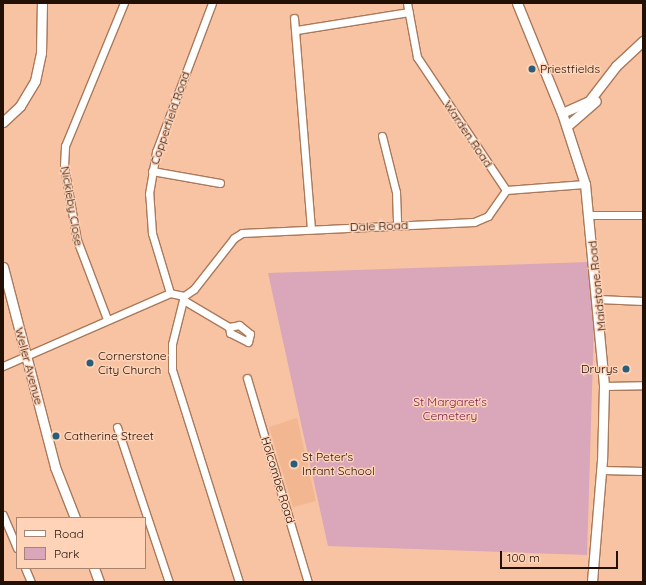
<!DOCTYPE html>
<html>
<head>
<meta charset="utf-8">
<style>
	body { margin:0 }
	#map { position:relative; width:646px; height:585px; overflow:hidden; background:#f8c3a2; font-family:Quicksand,sans-serif }
	div>[style] { position:absolute }
	.built>* { inset:0; background:#f2b691 }
	.green>* { inset:0; background:#d9a6ba }
	.roads { filter:drop-shadow(1px 0 #aa795a) drop-shadow(-1px 0 #aa795a) drop-shadow(0 1px #aa795a) drop-shadow(0 -1px #aa795a) }
	.street>* { height:7px; margin:-3.5px; padding:0 3.5px; transform-origin:3.5px; border-radius:3.5px; background:#fff }
	.secondary>* { height:9px; margin:-4.5px; padding:0 4.5px; transform-origin:4.5px; border-radius:4.5px; background:#fff }
	.dots>* { width:11px; height:11px; translate:-50% -50%; box-sizing:border-box; border:2px solid #fed3b8; border-radius:50% }
	span { translate:-50% -50%; white-space:nowrap; text-align:center; line-height:1.15; -webkit-text-stroke:3px #fed3b8; paint-order:stroke }
	.poi-label { font-size:12px; color:#231005 }
	.left { translate:0 -50%; text-align:left }
	.right { translate:-100% -50%; text-align:right }
	.street-label { font-size:12px; color:#231005 }
	.park-label { font-size:12px; color:#77174a }
	.frame { position:absolute; inset:0; border:4px solid #231005; pointer-events:none }
	.legend { position:absolute; left:16px; top:517px; width:130px; height:52px; box-sizing:border-box; background:#fed3b8; border:1px solid #a68570; margin:0; padding:5px 7px; list-style:none; font-size:12px; color:#231005 }
	.legend li { display:flex; align-items:center; gap:8px; height:20px }
	.legend b { width:20px; border:1px solid #a68570 }
	.scale { position:absolute; left:500px; top:551px; width:118px; height:18px; box-sizing:border-box; border:2px solid #231005; border-top:0; padding-left:5px; font-size:12px; line-height:14px; white-space:nowrap; color:#231005; -webkit-text-stroke:3px #fed3b8; paint-order:stroke }
</style>
</head>
<body>
<div id="map">
	<div class="built">
		<i style="clip-path:polygon(297px 418px,316px 501px,293px 507px,269px 427px)"></i>
	</div>
	<div class="green">
		<i style="clip-path:polygon(589px 262px,594px 325px,587px 555px,328px 546px,268px 273px)"></i>
	</div>
	<div class="roads">
		<div class="street">
			<i style="left:407px;top:3px;width:55px;rotate:79.5deg"></i>
			<i style="left:417px;top:57px;width:160px;rotate:56.2deg"></i>
			<i style="left:506px;top:190px;width:79px;rotate:-4.3deg"></i>
			<i style="left:294px;top:18px;width:212px;rotate:85.4deg"></i>
			<i style="left:297px;top:30px;width:113px;rotate:-9.1deg"></i>
			<i style="left:382px;top:136px;width:58px;rotate:76deg"></i>
			<i style="left:396px;top:192px;width:34px;rotate:88deg"></i>
			<i style="left:152px;top:171px;width:69px;rotate:10deg"></i>
			<i style="left:589px;top:215px;width:54px"></i>
			<i style="left:184px;top:296px;width:14px;rotate:-168deg"></i>
			<i style="left:170px;top:293px;width:63px;rotate:-106.7deg"></i>
			<i style="left:152px;top:233px;width:39px;rotate:-94deg"></i>
			<i style="left:149px;top:194px;width:43px;rotate:-80.5deg"></i>
			<i style="left:156px;top:152px;width:159px;rotate:-69.4deg"></i>
			<i style="left:598px;top:299px;width:45px;rotate:2.5deg"></i>
			<i style="left:185px;top:301px;width:51px;rotate:30.6deg"></i>
			<i style="left:107px;top:319px;width:85px;rotate:-110.8deg"></i>
			<i style="left:77px;top:240px;width:75px;rotate:-100deg"></i>
			<i style="left:64px;top:166px;width:20px;rotate:-87deg"></i>
			<i style="left:65px;top:146px;width:155px;rotate:-67.6deg"></i>
			<i style="left:239px;top:325px;width:14px;rotate:39deg"></i>
			<i style="left:250px;top:334px;width:8px;rotate:104deg"></i>
			<i style="left:248px;top:342px;width:20px;rotate:-153deg"></i>
			<i style="left:230px;top:333px;width:6px;rotate:-99deg"></i>
			<i style="left:229px;top:327px;width:10px;rotate:-11deg"></i>
			<i style="left:3px;top:366px;width:182px;rotate:-23.6deg"></i>
			<i style="left:247px;top:378px;width:213px;rotate:73.4deg"></i>
			<i style="left:604px;top:386px;width:39px;rotate:-1deg"></i>
			<i style="left:117px;top:427px;width:163px;rotate:71.5deg"></i>
			<i style="left:602px;top:470px;width:41px;rotate:1.4deg"></i>
			<i style="left:3px;top:515px;width:36px;rotate:67deg"></i>
			<i style="left:25px;top:568px;width:15px;rotate:67deg"></i>
			<i style="left:239px;top:582px;width:222px;rotate:-107.5deg"></i>
			<i style="left:172px;top:370px;width:26px;rotate:-90deg"></i>
			<i style="left:172px;top:344px;width:49px;rotate:-76deg"></i>
			<i style="left:184px;top:296px;width:12px;rotate:-35deg"></i>
			<i style="left:194px;top:289px;width:65px;rotate:-51.9deg"></i>
			<i style="left:234px;top:238px;width:9px;rotate:-32deg"></i>
			<i style="left:242px;top:233px;width:232px;rotate:-2.7deg"></i>
			<i style="left:474px;top:222px;width:15px;rotate:-23deg"></i>
			<i style="left:488px;top:216px;width:32px;rotate:-55deg"></i>
		</div>
		<div class="secondary">
			<i style="left:517px;top:3px;width:119px;rotate:67.8deg"></i>
			<i style="left:562px;top:113px;width:75px;rotate:72.1deg"></i>
			<i style="left:585px;top:184px;width:203px;rotate:84.6deg"></i>
			<i style="left:604px;top:386px;width:74px;rotate:91.5deg"></i>
			<i style="left:602px;top:460px;width:122px;rotate:94.7deg"></i>
			<i style="left:562px;top:113px;width:30px;rotate:-24deg"></i>
			<i style="left:589px;top:101px;width:44px;rotate:-52.4deg"></i>
			<i style="left:616px;top:66px;width:37px;rotate:-43deg"></i>
			<i style="left:3px;top:122px;width:23px;rotate:-43deg"></i>
			<i style="left:20px;top:106px;width:29px;rotate:-59deg"></i>
			<i style="left:35px;top:81px;width:29px;rotate:-78deg"></i>
			<i style="left:41px;top:53px;width:50px;rotate:-88.9deg"></i>
			<i style="left:567px;top:126px;width:38px;rotate:-41deg"></i>
			<i style="left:3px;top:267px;width:207px;rotate:75.4deg"></i>
			<i style="left:55px;top:467px;width:55px;rotate:68.6deg"></i>
			<i style="left:94px;top:568px;width:15px;rotate:70deg"></i>
		</div>
	</div>
	<div class="dots">
		<i style="left:532px;top:69px;background:#285e79"></i>
		<i style="left:90px;top:363px;background:#285e79"></i>
		<i style="left:626px;top:369px;background:#285e79"></i>
		<i style="left:56px;top:436px;background:#285e79"></i>
		<i style="left:294px;top:464px;background:#285e79"></i>
	</div>
	<div class="poi-label">
		<span class="left" style="left:540px;top:69px">Priestfields</span>
		<span class="left" style="left:98px;top:363px">Cornerstone<br>City Church</span>
		<span class="right" style="left:618px;top:369px">Drurys</span>
		<span class="left" style="left:64px;top:436px">Catherine Street</span>
		<span class="left" style="left:302px;top:464px">St Peter's<br>Infant School</span>
	</div>
	<div class="street-label">
		<span style="left:170px;top:118px;rotate:-71deg">Copperfield Road</span>
		<span style="left:468px;top:134px;rotate:56deg">Warden Road</span>
		<span style="left:72px;top:206px;rotate:80deg">Nickleby Close</span>
		<span style="left:379px;top:226px;rotate:-2deg">Dale Road</span>
		<span style="left:597px;top:286px;rotate:-96deg">Maidstone Road</span>
		<span style="left:29px;top:366px;rotate:75deg">Weller Avenue</span>
		<span style="left:278px;top:480px;rotate:73deg">Holcombe Road</span>
	</div>
	<div class="park-label">
		<span style="left:450px;top:409px">St Margaret's<br>Cemetery</span>
	</div>
	<div class="frame"></div>
	<ul class="legend">
	<li><b style="height:5px;background:#fff"></b>Road</li>
	<li><b style="height:11px;background:#d9a6ba"></b>Park</li>
	</ul>
	<div class="scale">100 m</div>
</div>
</body>
</html>
